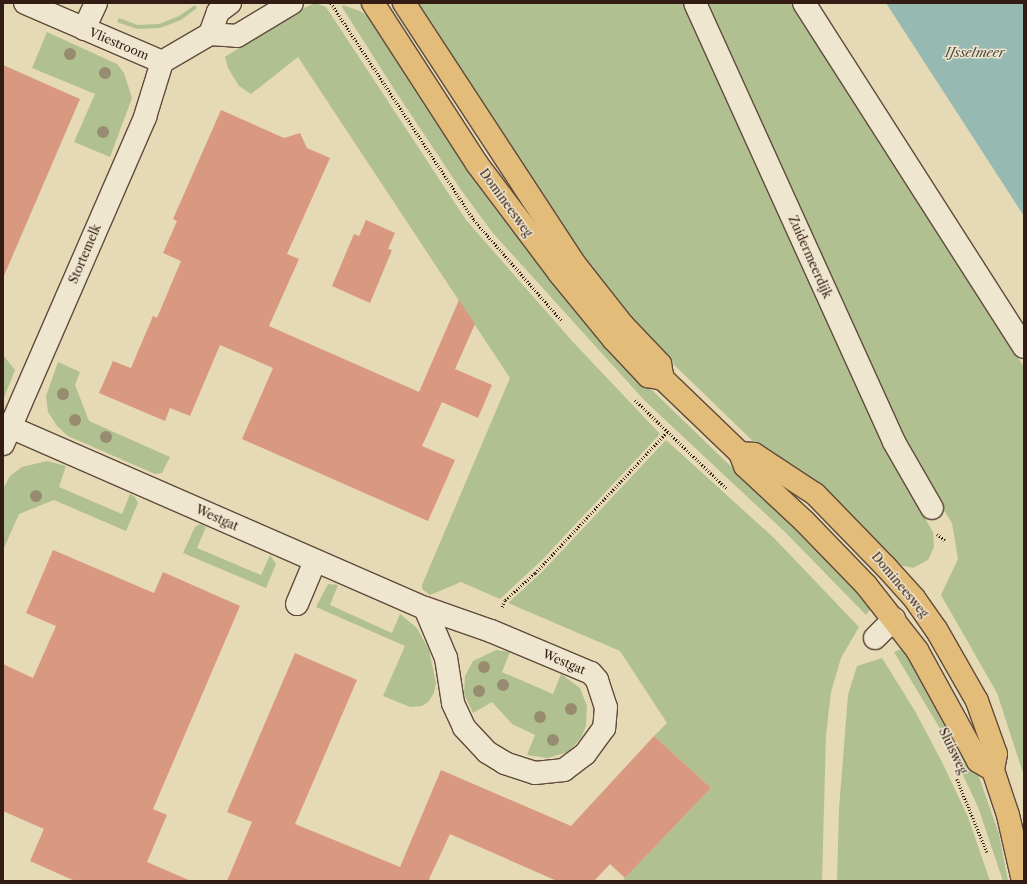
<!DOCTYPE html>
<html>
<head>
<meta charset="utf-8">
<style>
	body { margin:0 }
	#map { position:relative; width:1027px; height:884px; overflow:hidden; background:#e6d9b5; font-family:"Libre Caslon Text",serif }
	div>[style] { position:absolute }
	.green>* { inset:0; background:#b1c090 }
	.water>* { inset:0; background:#96bab2 }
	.building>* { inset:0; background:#d89980 }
	.path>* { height:2.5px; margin-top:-1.25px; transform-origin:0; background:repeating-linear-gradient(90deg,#331c13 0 1px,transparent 0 3px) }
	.roads { filter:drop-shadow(1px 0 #604b3c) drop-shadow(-1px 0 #604b3c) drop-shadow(0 1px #604b3c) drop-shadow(0 -1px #604b3c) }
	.minor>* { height:22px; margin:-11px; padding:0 11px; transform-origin:11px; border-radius:11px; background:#efe6cf }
	.major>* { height:22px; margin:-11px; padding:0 11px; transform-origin:11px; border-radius:11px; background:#e3bc7a }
	.trees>* { width:12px; height:12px; margin:-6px; border-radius:50%; background:#988c70 }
	span { translate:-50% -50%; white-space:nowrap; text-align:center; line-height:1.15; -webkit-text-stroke:3px #efe6cf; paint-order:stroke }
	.street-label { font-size:12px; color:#331c13 }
	.water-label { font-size:13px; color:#514b43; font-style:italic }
	.frame { position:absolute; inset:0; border:4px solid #331c13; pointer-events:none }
</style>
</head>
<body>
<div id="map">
	<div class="green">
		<i style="clip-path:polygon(315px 3px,326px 7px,466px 220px,573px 342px,660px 434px,542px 560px,500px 599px,461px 582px,430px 595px,422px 589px,422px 585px,510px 378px,298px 57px,251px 94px,239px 86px,228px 68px,225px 57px,293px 13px)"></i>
		<i style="clip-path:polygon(415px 3px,685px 3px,890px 458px,933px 532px,934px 547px,928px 560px,913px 568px,895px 564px,765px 453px,626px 318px,539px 195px)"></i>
		<i style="clip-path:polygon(704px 3px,791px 3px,1024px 367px,1024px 776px,997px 693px,941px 595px,958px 559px,952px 523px,906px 449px)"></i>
		<i style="clip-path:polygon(195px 5px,197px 8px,181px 20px,160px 28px,137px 29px,117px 22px,119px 18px,138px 25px,159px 24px,179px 16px)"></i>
		<i style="clip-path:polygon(343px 5px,360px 11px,374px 20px,627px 366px,874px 605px,866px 615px,786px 533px,645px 401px,492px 232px,459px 187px,394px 89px,342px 7px)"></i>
		<i style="clip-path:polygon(47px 32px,117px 64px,124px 73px,132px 98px,110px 157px,74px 142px,95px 94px,32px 68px)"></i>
		<i style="clip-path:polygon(3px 355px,15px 370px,3px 400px)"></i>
		<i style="clip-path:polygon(58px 362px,80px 372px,75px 385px,89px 421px,170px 457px,162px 473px,155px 474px,68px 436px,57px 426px,48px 412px,46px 396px)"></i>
		<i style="clip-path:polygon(666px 440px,774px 538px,859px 627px,841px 658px,831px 692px,826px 736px,822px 881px,622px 881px,715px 784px,711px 788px,654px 736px,667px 723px,620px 651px,508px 603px,542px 572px)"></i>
		<i style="clip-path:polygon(47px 461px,66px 466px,59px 487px,122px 514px,130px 494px,135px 497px,138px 503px,126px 531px,54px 500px,19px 514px,3px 550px,3px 489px,10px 476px,22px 467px)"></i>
		<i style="clip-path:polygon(200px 524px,206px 527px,197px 548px,261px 575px,270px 555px,276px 564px,266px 588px,183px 553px,195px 527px)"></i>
		<i style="clip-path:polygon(328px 584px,338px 585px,330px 605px,392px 633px,400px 614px,417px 628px,429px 650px,436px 683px,434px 693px,428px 702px,422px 706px,410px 707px,383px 696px,405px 646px,316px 607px)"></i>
		<i style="clip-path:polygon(904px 648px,978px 774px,999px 834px,1008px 881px,1003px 881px,978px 807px,944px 735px,894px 652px)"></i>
		<i style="clip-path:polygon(496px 650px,510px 652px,502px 672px,553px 694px,561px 674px,580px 688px,587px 706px,586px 726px,581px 738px,568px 752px,548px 758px,527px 755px,535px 735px,512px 724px,492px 702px,473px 713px,464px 694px,465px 676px,473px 661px)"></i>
		<i style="clip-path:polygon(882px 658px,915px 711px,943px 764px,968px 817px,990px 881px,837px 881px,839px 809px,848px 695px,857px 666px)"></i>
	</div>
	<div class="water">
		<i style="clip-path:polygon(886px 3px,1024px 3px,1024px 216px)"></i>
	</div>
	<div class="building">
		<i style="clip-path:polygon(3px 65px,80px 99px,3px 278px)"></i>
		<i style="clip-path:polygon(221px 110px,284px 138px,300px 133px,307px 148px,330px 158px,287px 254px,299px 259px,269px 326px,419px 392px,459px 300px,475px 324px,455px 369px,492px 385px,478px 418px,442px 402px,422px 446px,455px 460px,428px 521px,242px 439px,273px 368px,220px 345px,190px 416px,170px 408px,165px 421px,99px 393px,113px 361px,131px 368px,153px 316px,157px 318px,181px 261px,163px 253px,177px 221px,173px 219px)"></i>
		<i style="clip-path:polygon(366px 220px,395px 233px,388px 249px,392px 250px,370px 303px,332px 286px,354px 234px,359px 236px)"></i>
		<i style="clip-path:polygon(53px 550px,154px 593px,163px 572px,240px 606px,153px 809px,167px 815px,147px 862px,191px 881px,75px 881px,30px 861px,44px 829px,3px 811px,3px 664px,33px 678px,56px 626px,26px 613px)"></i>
		<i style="clip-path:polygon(295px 653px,357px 680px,295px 824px,400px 867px,441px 770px,571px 826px,654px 736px,711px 788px,625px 878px,610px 864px,594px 881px,557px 881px,450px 834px,429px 879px,432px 881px,227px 881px,252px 822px,227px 812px)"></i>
	</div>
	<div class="path">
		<i style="left:331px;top:3px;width:260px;rotate:56.6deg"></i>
		<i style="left:474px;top:220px;width:134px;rotate:48.9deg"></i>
		<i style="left:635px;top:400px;width:127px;rotate:44deg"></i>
		<i style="left:937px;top:534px;width:10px;rotate:37deg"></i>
		<i style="left:502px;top:607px;width:8px;rotate:-67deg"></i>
		<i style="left:505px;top:600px;width:40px;rotate:-42deg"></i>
		<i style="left:535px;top:573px;width:193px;rotate:-46.9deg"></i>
		<i style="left:957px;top:779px;width:79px;rotate:67.7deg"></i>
	</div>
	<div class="roads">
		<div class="minor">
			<i style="left:25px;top:3px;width:149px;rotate:23.3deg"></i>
			<i style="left:162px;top:62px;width:56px;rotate:-30.3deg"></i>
			<i style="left:210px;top:34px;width:27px;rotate:4deg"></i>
			<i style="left:237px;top:36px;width:64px;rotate:-31deg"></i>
			<i style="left:695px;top:3px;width:482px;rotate:65.6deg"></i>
			<i style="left:894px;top:442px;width:76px;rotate:60.1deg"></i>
			<i style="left:804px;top:3px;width:408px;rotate:57.4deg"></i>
			<i style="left:84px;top:29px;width:29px;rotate:-65deg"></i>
			<i style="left:210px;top:34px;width:23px;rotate:-70deg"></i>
			<i style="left:218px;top:12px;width:15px;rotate:-37deg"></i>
			<i style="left:10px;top:427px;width:453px;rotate:23.6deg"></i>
			<i style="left:425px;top:608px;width:70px;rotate:19.2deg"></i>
			<i style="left:491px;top:631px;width:108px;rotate:22.8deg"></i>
			<i style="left:591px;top:673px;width:9px;rotate:49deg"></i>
			<i style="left:597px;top:680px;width:28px;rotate:72deg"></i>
			<i style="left:606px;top:707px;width:21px;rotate:95deg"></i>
			<i style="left:604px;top:728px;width:32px;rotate:126deg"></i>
			<i style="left:585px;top:754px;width:26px;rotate:143deg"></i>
			<i style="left:564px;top:770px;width:29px;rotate:174deg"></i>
			<i style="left:535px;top:773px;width:32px;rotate:-162deg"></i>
			<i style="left:505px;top:763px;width:21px;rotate:-149deg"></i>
			<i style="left:487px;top:752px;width:34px;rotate:-133deg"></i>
			<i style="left:464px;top:727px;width:26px;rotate:-115deg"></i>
			<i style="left:453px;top:703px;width:46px;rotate:-98.8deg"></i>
			<i style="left:446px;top:658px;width:54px;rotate:-112.8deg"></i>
			<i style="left:3px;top:444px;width:357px;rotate:-66.5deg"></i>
			<i style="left:145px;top:117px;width:58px;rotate:-72.8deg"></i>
			<i style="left:297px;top:604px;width:47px;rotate:-67.3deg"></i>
			<i style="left:875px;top:638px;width:27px;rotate:-45deg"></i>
		</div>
		<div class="major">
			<i style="left:373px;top:3px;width:192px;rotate:57.1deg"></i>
			<i style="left:477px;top:164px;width:136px;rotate:53deg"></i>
			<i style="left:559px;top:273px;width:87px;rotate:50.6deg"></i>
			<i style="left:614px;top:340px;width:50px;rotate:46.6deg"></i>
			<i style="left:648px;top:376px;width:15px;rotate:11deg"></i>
			<i style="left:404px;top:3px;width:311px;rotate:56.8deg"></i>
			<i style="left:574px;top:263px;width:79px;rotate:51.7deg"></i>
			<i style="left:623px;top:325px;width:54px;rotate:46.5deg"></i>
			<i style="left:660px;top:364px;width:15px;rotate:79deg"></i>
			<i style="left:663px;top:379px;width:107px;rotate:43.9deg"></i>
			<i style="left:740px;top:453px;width:14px;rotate:69deg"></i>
			<i style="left:745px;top:466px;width:81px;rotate:43deg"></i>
			<i style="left:804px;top:521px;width:89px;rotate:45.9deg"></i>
			<i style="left:866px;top:585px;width:83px;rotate:51.9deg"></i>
			<i style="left:917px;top:650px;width:127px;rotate:61.2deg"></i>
			<i style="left:978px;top:761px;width:17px;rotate:31deg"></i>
			<i style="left:740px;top:453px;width:14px;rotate:4deg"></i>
			<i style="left:754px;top:454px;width:73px;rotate:33.3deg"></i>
			<i style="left:815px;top:494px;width:102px;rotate:45.8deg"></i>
			<i style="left:886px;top:567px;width:42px;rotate:47.9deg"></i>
			<i style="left:914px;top:598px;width:38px;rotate:55deg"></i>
			<i style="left:936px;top:629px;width:83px;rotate:60.3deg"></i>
			<i style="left:977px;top:701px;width:56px;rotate:70.3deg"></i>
			<i style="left:996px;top:754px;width:16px;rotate:101deg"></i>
			<i style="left:993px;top:770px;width:47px;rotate:71.6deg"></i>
			<i style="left:1008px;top:815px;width:68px;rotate:77.2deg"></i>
		</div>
	</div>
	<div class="trees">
		<i style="left:70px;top:54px"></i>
		<i style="left:105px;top:73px"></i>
		<i style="left:103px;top:132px"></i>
		<i style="left:63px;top:394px"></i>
		<i style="left:75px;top:420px"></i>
		<i style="left:106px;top:437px"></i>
		<i style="left:36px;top:496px"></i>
		<i style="left:484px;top:667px"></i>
		<i style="left:503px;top:685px"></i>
		<i style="left:479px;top:691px"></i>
		<i style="left:571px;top:709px"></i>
		<i style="left:540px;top:717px"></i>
		<i style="left:553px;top:740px"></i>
	</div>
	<div class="street-label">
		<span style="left:119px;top:44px;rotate:23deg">Vliestroom</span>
		<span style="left:506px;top:203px;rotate:54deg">Domineesweg</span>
		<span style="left:85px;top:254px;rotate:-67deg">Stortemelk</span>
		<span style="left:810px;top:257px;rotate:66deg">Zuidermeerdijk</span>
		<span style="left:217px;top:518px;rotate:24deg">Westgat</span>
		<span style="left:900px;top:585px;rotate:50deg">Domineesweg</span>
		<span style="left:564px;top:662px;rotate:23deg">Westgat</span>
		<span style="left:953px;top:751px;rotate:64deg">Sluisweg</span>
	</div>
	<div class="water-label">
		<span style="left:975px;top:52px">IJsselmeer</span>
	</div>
	<div class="frame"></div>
</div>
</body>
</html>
